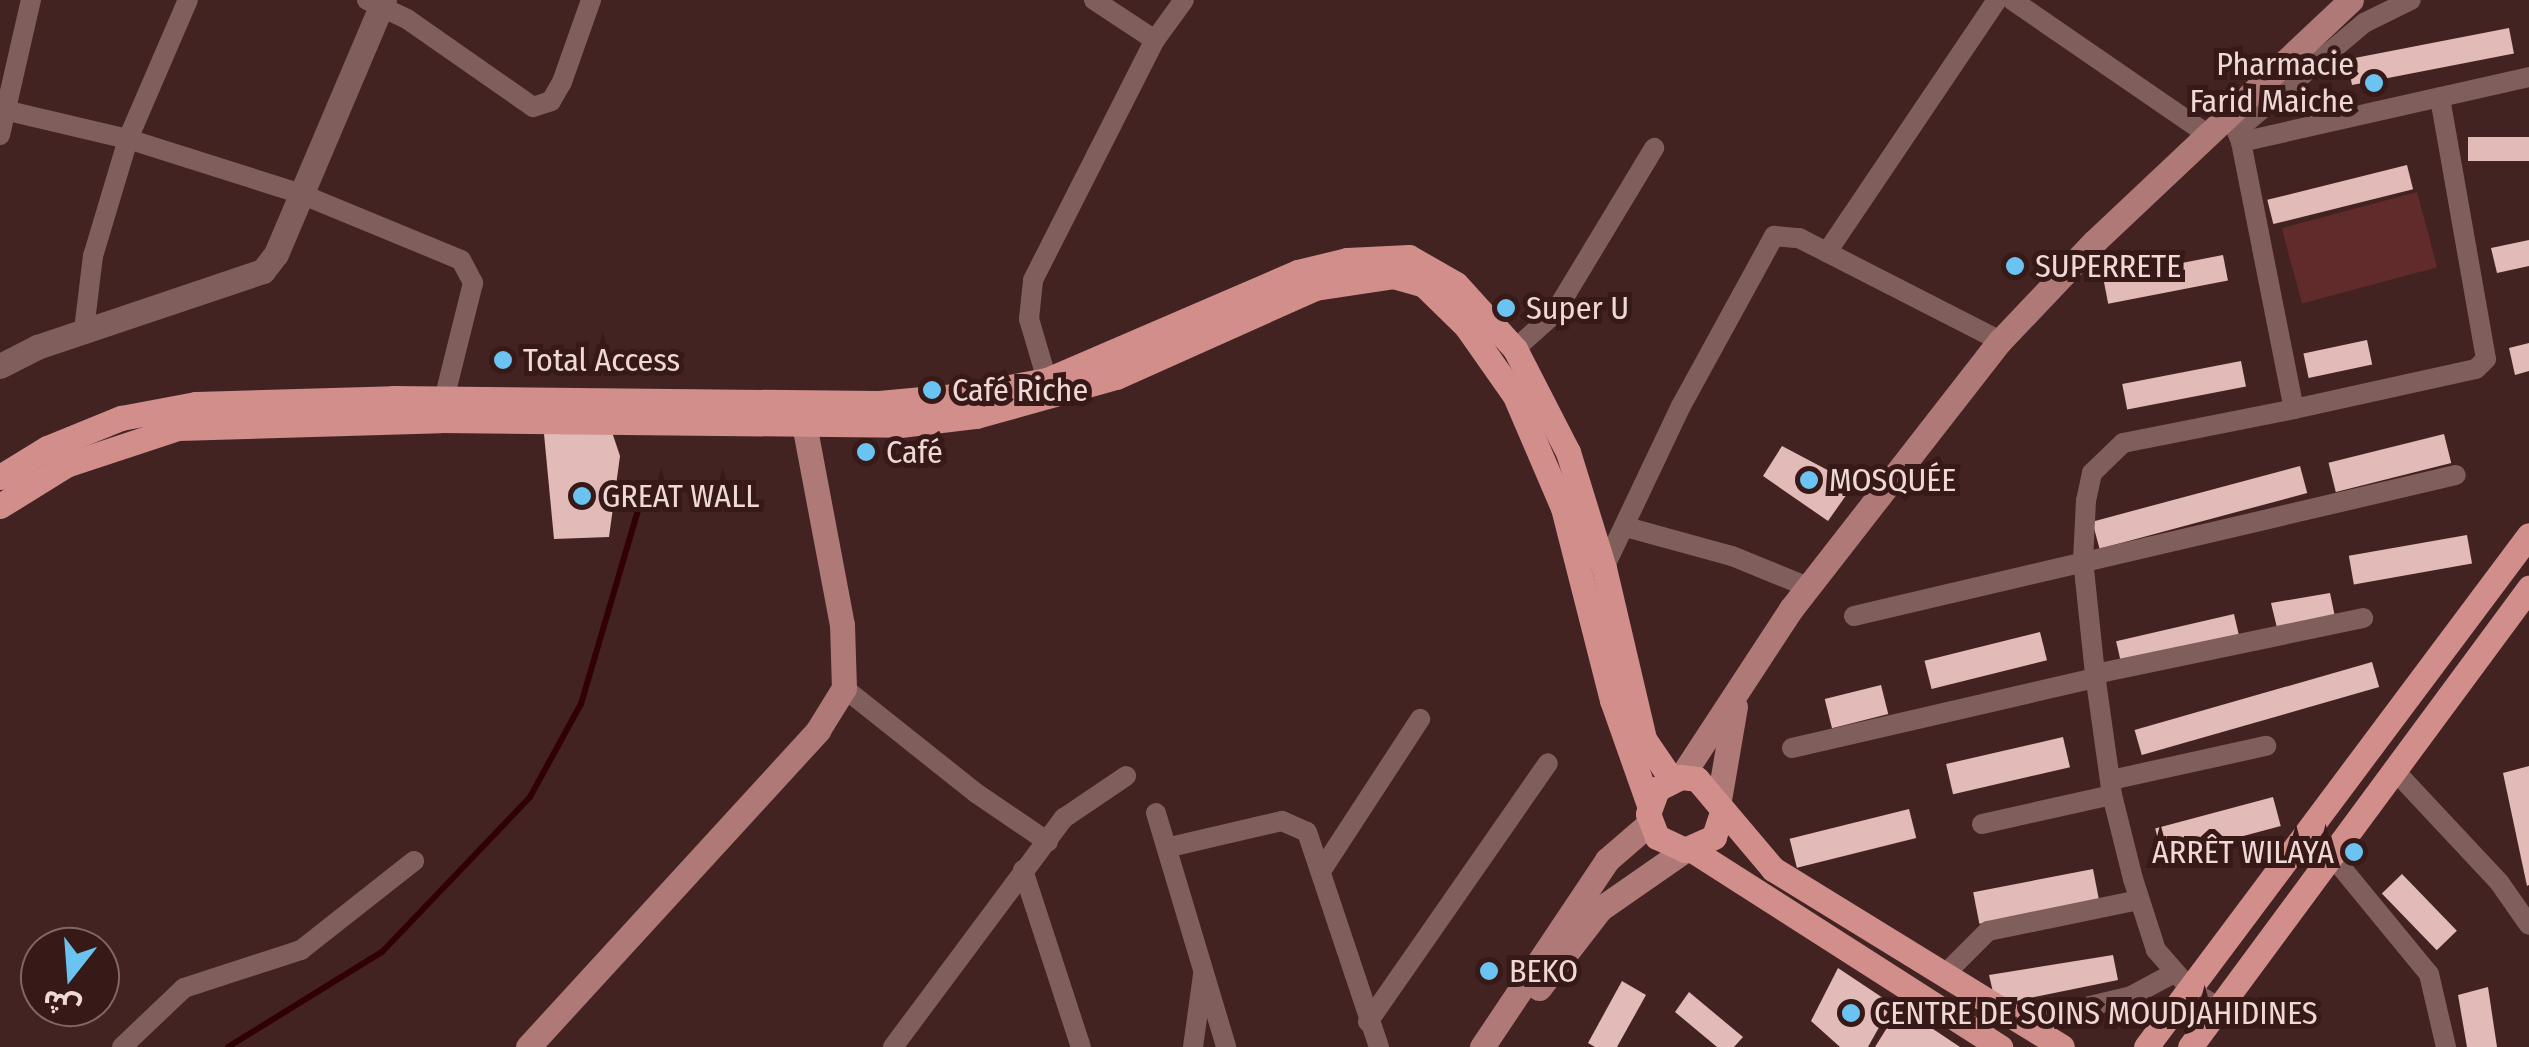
<!DOCTYPE html>
<html>
<head>
<meta charset="utf-8">
<style>
	body { margin:0 }
	#map { position:relative; width:2529px; height:1047px; overflow:hidden; background:#422322; font-family:"Fira Sans Condensed","Noto Sans Arabic",sans-serif }
	div>[style] { position:absolute }
	.green>* { inset:0; background:#602b2a; transform-origin:0 0 }
	.stream>* { height:6px; margin:-3px; padding:0 3px; transform-origin:3px; border-radius:3px; background:#300004 }
	.building>* { inset:0; background:#e2bab7; transform-origin:0 0 }
	.minor>* { height:20px; margin:-10px; padding:0 10px; transform-origin:10px; border-radius:10px; background:#805e5c }
	.tertiary>* { height:25px; margin:-12.5px; padding:0 12.5px; transform-origin:12.5px; border-radius:12.5px; background:#805e5c }
	.secondary>* { height:25px; margin:-12.5px; padding:0 12.5px; transform-origin:12.5px; border-radius:12.5px; background:#ae7976 }
	.primary>* { height:25px; margin:-12.5px; padding:0 12.5px; transform-origin:12.5px; border-radius:12.5px; background:#d18e8a }
	.dots>* { width:28px; height:28px; translate:-50% -50%; box-sizing:border-box; border:5px solid #371918; border-radius:50% }
	span { translate:-50% -50%; white-space:nowrap; text-align:center; line-height:1.15; -webkit-text-stroke:10px #371918; paint-order:stroke }
	.poi-label { font-size:32px; color:#eed9d7 }
	.right { translate:-100% -50%; text-align:right }
	.left { translate:0 -50%; text-align:left }
	.north { position:absolute; left:20px; top:927px; width:100px; height:100px; box-sizing:border-box; background:#371918; border:2px solid #806664; border-radius:50%; rotate:197deg; font-size:28px; font-weight:700; line-height:40px; text-align:center; color:#eed9d7 }
	.north::after { content:''; display:block; margin:auto; width:35px; height:45px; background:#6ac3f1; clip-path:polygon(50% 0,100% 100%,50% 72%,0 100%) }
</style>
</head>
<body>
<div id="map">
	<div class="green">
		<i style="left:2417px;top:192px;width:78px;height:140px;rotate:75deg"></i>
	</div>
	<div class="stream">
		<i style="left:228px;top:1047px;width:181px;rotate:-31.7deg"></i>
		<i style="left:382px;top:952px;width:214px;rotate:-46.3deg"></i>
		<i style="left:530px;top:797px;width:106px;rotate:-61.3deg"></i>
		<i style="left:581px;top:704px;width:202px;rotate:-73.6deg"></i>
	</div>
	<div class="building">
		<i style="left:2509px;top:28px;width:26px;height:165px;rotate:79deg"></i>
		<i style="left:2529px;top:137px;width:24px;height:61px;rotate:90deg"></i>
		<i style="left:2407px;top:165px;width:25px;height:144px;rotate:76deg"></i>
		<i style="clip-path:polygon(2529px 240px,2529px 266px,2497px 273px,2491px 248px)"></i>
		<i style="left:2223px;top:255px;width:26px;height:122px;rotate:79deg"></i>
		<i style="left:2367px;top:340px;width:25px;height:65px;rotate:78deg"></i>
		<i style="clip-path:polygon(2529px 343px,2529px 371px,2515px 375px,2509px 348px)"></i>
		<i style="left:2241px;top:361px;width:26px;height:121px;rotate:79deg"></i>
		<i style="clip-path:polygon(612px 432px,620px 456px,609px 537px,554px 539px,544px 434px)"></i>
		<i style="left:2444px;top:434px;width:30px;height:119px;rotate:76deg"></i>
		<i style="clip-path:polygon(1782px 446px,1854px 484px,1828px 521px,1763px 476px)"></i>
		<i style="left:2300px;top:466px;width:28px;height:215px;rotate:75deg"></i>
		<i style="left:2467px;top:535px;width:29px;height:120px;rotate:80deg"></i>
		<i style="clip-path:polygon(2330px 593px,2335px 617px,2278px 632px,2271px 603px)"></i>
		<i style="left:2234px;top:614px;width:28px;height:121px;rotate:77deg"></i>
		<i style="left:2040px;top:632px;width:29px;height:119px;rotate:76deg"></i>
		<i style="left:2372px;top:662px;width:26px;height:247px;rotate:74deg"></i>
		<i style="left:1881px;top:685px;width:30px;height:58px;rotate:76deg"></i>
		<i style="left:2063px;top:737px;width:31px;height:120px;rotate:77deg"></i>
		<i style="clip-path:polygon(2529px 766px,2529px 885px,2527px 886px,2503px 773px)"></i>
		<i style="left:2273px;top:797px;width:30px;height:122px;rotate:75deg"></i>
		<i style="left:1909px;top:809px;width:30px;height:123px;rotate:76deg"></i>
		<i style="left:2093px;top:869px;width:32px;height:122px;rotate:79deg"></i>
		<i style="left:2402px;top:874px;width:79px;height:28px;rotate:46deg"></i>
		<i style="clip-path:polygon(2113px 955px,2118px 980px,1996px 1005px,1989px 975px)"></i>
		<i style="clip-path:polygon(1838px 968px,1892px 1004px,1868px 1047px,1840px 1047px,1811px 1021px)"></i>
		<i style="clip-path:polygon(1622px 981px,1646px 995px,1617px 1047px,1595px 1047px,1588px 1043px)"></i>
		<i style="clip-path:polygon(2488px 987px,2497px 1047px,2467px 1047px,2458px 995px)"></i>
		<i style="clip-path:polygon(1689px 992px,1743px 1037px,1734px 1047px,1717px 1047px,1675px 1012px)"></i>
		<i style="clip-path:polygon(1900px 1007px,1960px 1047px,1875px 1047px)"></i>
	</div>
	<div class="minor">
		<i style="left:367px;top:0;width:44px;rotate:25.4deg"></i>
		<i style="left:407px;top:19px;width:154px;rotate:34.9deg"></i>
		<i style="left:533px;top:107px;width:19px;rotate:-18deg"></i>
		<i style="left:551px;top:101px;width:22px;rotate:-60deg"></i>
		<i style="left:562px;top:82px;width:87px;rotate:-70.5deg"></i>
		<i style="left:1094px;top:0;width:73px;rotate:33.3deg"></i>
		<i style="left:2012px;top:0;width:237px;rotate:34.5deg"></i>
		<i style="left:0;top:109px;width:131px;rotate:13.2deg"></i>
		<i style="left:128px;top:139px;width:182px;rotate:17.6deg"></i>
		<i style="left:301px;top:194px;width:173px;rotate:22.4deg"></i>
		<i style="left:461px;top:260px;width:26px;rotate:62deg"></i>
		<i style="left:473px;top:283px;width:120px;rotate:104deg"></i>
		<i style="left:2229px;top:112px;width:32px;rotate:68deg"></i>
		<i style="left:2241px;top:142px;width:272px;rotate:78.8deg"></i>
		<i style="left:2294px;top:409px;width:186px;rotate:-12.4deg"></i>
		<i style="left:2476px;top:369px;width:14px;rotate:-45deg"></i>
		<i style="left:2486px;top:359px;width:266px;rotate:-100deg"></i>
		<i style="left:2237px;top:130px;width:166px;rotate:-40.1deg"></i>
		<i style="left:2364px;top:23px;width:52px;rotate:-26.1deg"></i>
		<i style="left:0;top:135px;width:139px;rotate:-77.1deg"></i>
		<i style="left:2241px;top:142px;width:295px;rotate:-12.7deg"></i>
		<i style="left:1827px;top:252px;width:304px;rotate:-56deg"></i>
		<i style="left:84px;top:330px;width:75px;rotate:-83.1deg"></i>
		<i style="left:93px;top:256px;width:122px;rotate:-73.3deg"></i>
		<i style="left:128px;top:139px;width:151px;rotate:-66.7deg"></i>
		<i style="left:1515px;top:349px;width:52px;rotate:-41.9deg"></i>
		<i style="left:1554px;top:314px;width:194px;rotate:-58.9deg"></i>
		<i style="left:1047px;top:380px;width:64px;rotate:-106.4deg"></i>
		<i style="left:1029px;top:319px;width:39px;rotate:-84deg"></i>
		<i style="left:1033px;top:280px;width:269px;rotate:-63.1deg"></i>
		<i style="left:1155px;top:40px;width:49px;rotate:-54.1deg"></i>
		<i style="left:1626px;top:527px;width:110px;rotate:15.3deg"></i>
		<i style="left:1732px;top:556px;width:82px;rotate:22.2deg"></i>
		<i style="left:1604px;top:568px;width:179px;rotate:-64.6deg"></i>
		<i style="left:1681px;top:406px;width:194px;rotate:-61.3deg"></i>
		<i style="left:1774px;top:236px;width:25px;rotate:5deg"></i>
		<i style="left:1799px;top:238px;width:226px;rotate:27.1deg"></i>
		<i style="left:1854px;top:616px;width:618px;rotate:-13.18deg"></i>
		<i style="left:2095px;top:674px;width:274px;rotate:-11.8deg"></i>
		<i style="left:844px;top:688px;width:169px;rotate:38.5deg"></i>
		<i style="left:976px;top:793px;width:87px;rotate:34.2deg"></i>
		<i style="left:1792px;top:748px;width:312px;rotate:-13deg"></i>
		<i style="left:2396px;top:772px;width:151px;rotate:46.9deg"></i>
		<i style="left:2499px;top:882px;width:52px;rotate:55.1deg"></i>
		<i style="left:2111px;top:780px;width:159px;rotate:-12.4deg"></i>
		<i style="left:1156px;top:813px;width:244px;rotate:73.3deg"></i>
		<i style="left:1982px;top:824px;width:133px;rotate:-12.6deg"></i>
		<i style="left:1170px;top:847px;width:115px;rotate:-13.1deg"></i>
		<i style="left:1282px;top:821px;width:27px;rotate:24deg"></i>
		<i style="left:1307px;top:832px;width:227px;rotate:71.5deg"></i>
		<i style="left:2332px;top:856px;width:153px;rotate:50.6deg"></i>
		<i style="left:2429px;top:974px;width:75px;rotate:76.9deg"></i>
		<i style="left:1323px;top:868px;width:178px;rotate:-56.9deg"></i>
		<i style="left:1023px;top:870px;width:186px;rotate:71.9deg"></i>
		<i style="left:1943px;top:976px;width:64px;rotate:-45deg"></i>
		<i style="left:1988px;top:931px;width:154px;rotate:-11.6deg"></i>
		<i style="left:2216px;top:1006px;width:28px;rotate:-148deg"></i>
		<i style="left:2192px;top:991px;width:55px;rotate:-131.3deg"></i>
		<i style="left:2156px;top:950px;width:75px;rotate:-107.9deg"></i>
		<i style="left:2133px;top:879px;width:87px;rotate:-104deg"></i>
		<i style="left:2112px;top:795px;width:122px;rotate:-98deg"></i>
		<i style="left:2095px;top:674px;width:115px;rotate:-96deg"></i>
		<i style="left:2083px;top:560px;width:59px;rotate:-87.1deg"></i>
		<i style="left:2086px;top:501px;width:29px;rotate:-78deg"></i>
		<i style="left:2092px;top:473px;width:43px;rotate:-44.1deg"></i>
		<i style="left:2123px;top:443px;width:174px;rotate:-11.2deg"></i>
		<i style="left:1368px;top:1022px;width:315px;rotate:-55.2deg"></i>
		<i style="left:2018px;top:1023px;width:116px;rotate:-13.4deg"></i>
		<i style="left:2131px;top:996px;width:49px;rotate:-28.1deg"></i>
		<i style="left:122px;top:1047px;width:86px;rotate:-43.6deg"></i>
		<i style="left:184px;top:988px;width:123px;rotate:-18deg"></i>
		<i style="left:301px;top:950px;width:144px;rotate:-38.2deg"></i>
		<i style="left:893px;top:1047px;width:286px;rotate:-53.3deg"></i>
		<i style="left:1064px;top:818px;width:75px;rotate:-34.1deg"></i>
		<i style="left:1193px;top:1047px;width:73px;rotate:-82.1deg"></i>
	</div>
	<div class="tertiary">
		<i style="left:0;top:366px;width:42px;rotate:-27.2deg"></i>
		<i style="left:37px;top:347px;width:238px;rotate:-18.6deg"></i>
		<i style="left:263px;top:271px;width:21px;rotate:-53deg"></i>
		<i style="left:276px;top:254px;width:276px;rotate:-67deg"></i>
	</div>
	<div class="secondary">
		<i style="left:1681px;top:777px;width:201px;rotate:-56.8deg"></i>
		<i style="left:1791px;top:609px;width:340px;rotate:-52.1deg"></i>
		<i style="left:2000px;top:341px;width:137px;rotate:-46.5deg"></i>
		<i style="left:2094px;top:242px;width:353px;rotate:-43.3deg"></i>
		<i style="left:1719px;top:800px;width:95px;rotate:-80.3deg"></i>
		<i style="left:1539px;top:988px;width:100px;rotate:-52.3deg"></i>
		<i style="left:1600px;top:909px;width:103px;rotate:-34.8deg"></i>
		<i style="left:528px;top:1047px;width:430px;rotate:-47.5deg"></i>
		<i style="left:818px;top:730px;width:49px;rotate:-58.2deg"></i>
		<i style="left:844px;top:688px;width:63px;rotate:-91.8deg"></i>
		<i style="left:842px;top:625px;width:222px;rotate:-100.7deg"></i>
		<i style="left:1482px;top:1047px;width:225px;rotate:-56.2deg"></i>
		<i style="left:1607px;top:860px;width:57px;rotate:-40.7deg"></i>
	</div>
	<div class="primary">
		<i style="left:0;top:477px;width:55px;rotate:-31.7deg"></i>
		<i style="left:47px;top:448px;width:80px;rotate:-22.1deg"></i>
		<i style="left:121px;top:418px;width:76px;rotate:-10.6deg"></i>
		<i style="left:196px;top:404px;width:197px;rotate:-1.7deg"></i>
		<i style="left:393px;top:398px;width:486px;rotate:0.6deg"></i>
		<i style="left:879px;top:403px;width:87px;rotate:-5.3deg"></i>
		<i style="left:966px;top:395px;width:82px;rotate:-10.5deg"></i>
		<i style="left:1047px;top:380px;width:273px;rotate:-23.3deg"></i>
		<i style="left:1298px;top:272px;width:50px;rotate:-13.8deg"></i>
		<i style="left:1347px;top:260px;width:62px;rotate:-2.8deg"></i>
		<i style="left:1409px;top:257px;width:54px;rotate:29.9deg"></i>
		<i style="left:1456px;top:284px;width:88px;rotate:47.8deg"></i>
		<i style="left:1515px;top:349px;width:116px;rotate:62.8deg"></i>
		<i style="left:1568px;top:452px;width:121px;rotate:72.8deg"></i>
		<i style="left:1604px;top:568px;width:176px;rotate:76.8deg"></i>
		<i style="left:1644px;top:739px;width:50px;rotate:55.7deg"></i>
		<i style="left:0;top:506px;width:78px;rotate:-31.8deg"></i>
		<i style="left:66px;top:465px;width:118px;rotate:-18.3deg"></i>
		<i style="left:178px;top:428px;width:262px;rotate:-1.7deg"></i>
		<i style="left:440px;top:420px;width:460px;rotate:0.6deg"></i>
		<i style="left:900px;top:425px;width:77px;rotate:-6.8deg"></i>
		<i style="left:976px;top:416px;width:145px;rotate:-15.6deg"></i>
		<i style="left:1116px;top:377px;width:218px;rotate:-24.1deg"></i>
		<i style="left:1315px;top:288px;width:79px;rotate:-8.7deg"></i>
		<i style="left:1393px;top:276px;width:32px;rotate:16deg"></i>
		<i style="left:1424px;top:285px;width:59px;rotate:44.3deg"></i>
		<i style="left:1466px;top:326px;width:85px;rotate:55deg"></i>
		<i style="left:1515px;top:396px;width:122px;rotate:66.8deg"></i>
		<i style="left:1563px;top:508px;width:198px;rotate:75.7deg"></i>
		<i style="left:1612px;top:700px;width:111px;rotate:70.6deg"></i>
		<i style="left:1722px;top:812px;width:26px;rotate:108deg"></i>
		<i style="left:1714px;top:837px;width:32px;rotate:156deg"></i>
		<i style="left:1685px;top:850px;width:31px;rotate:-155deg"></i>
		<i style="left:1657px;top:837px;width:25px;rotate:-111deg"></i>
		<i style="left:1648px;top:814px;width:27px;rotate:-70deg"></i>
		<i style="left:1657px;top:789px;width:27px;rotate:-27deg"></i>
		<i style="left:1681px;top:777px;width:16px;rotate:7deg"></i>
		<i style="left:1697px;top:779px;width:118px;rotate:49.8deg"></i>
		<i style="left:1773px;top:869px;width:339px;rotate:31.6deg"></i>
		<i style="left:1692px;top:850px;width:366px;rotate:32.6deg"></i>
		<i style="left:2146px;top:1047px;width:639px;rotate:-53.2deg"></i>
		<i style="left:2190px;top:1047px;width:571px;rotate:-53.55deg"></i>
	</div>
	<div class="dots">
		<i style="left:2374px;top:83px;background:#6ac3f1"></i>
		<i style="left:2015px;top:266px;background:#6ac3f1"></i>
		<i style="left:1506px;top:308px;background:#6ac3f1"></i>
		<i style="left:503px;top:360px;background:#6ac3f1"></i>
		<i style="left:932px;top:390px;background:#6ac3f1"></i>
		<i style="left:866px;top:452px;background:#6ac3f1"></i>
		<i style="left:1809px;top:480px;background:#6ac3f1"></i>
		<i style="left:582px;top:496px;background:#6ac3f1"></i>
		<i style="left:2354px;top:852px;background:#6ac3f1"></i>
		<i style="left:1489px;top:971px;background:#6ac3f1"></i>
		<i style="left:1851px;top:1013px;background:#6ac3f1"></i>
	</div>
	<div class="poi-label">
		<span class="right" style="left:2354px;top:83px">Pharmacie<br>Farid Maiche</span>
		<span class="left" style="left:2035px;top:266px">SUPERRETE</span>
		<span class="left" style="left:1526px;top:308px">Super U</span>
		<span class="left" style="left:523px;top:360px">Total Access</span>
		<span class="left" style="left:952px;top:390px">Café Riche</span>
		<span class="left" style="left:886px;top:452px">Café</span>
		<span class="left" style="left:1829px;top:480px">MOSQUÉE</span>
		<span class="left" style="left:602px;top:496px">GREAT WALL</span>
		<span class="right" style="left:2334px;top:852px">ARRÊT WILAYA</span>
		<span class="left" style="left:1509px;top:971px">BEKO</span>
		<span class="left" style="left:1874px;top:1013px">CENTRE DE SOINS MOUDJAHIDINES</span>
	</div>
	<div class="north">ش</div>
</div>
</body>
</html>
